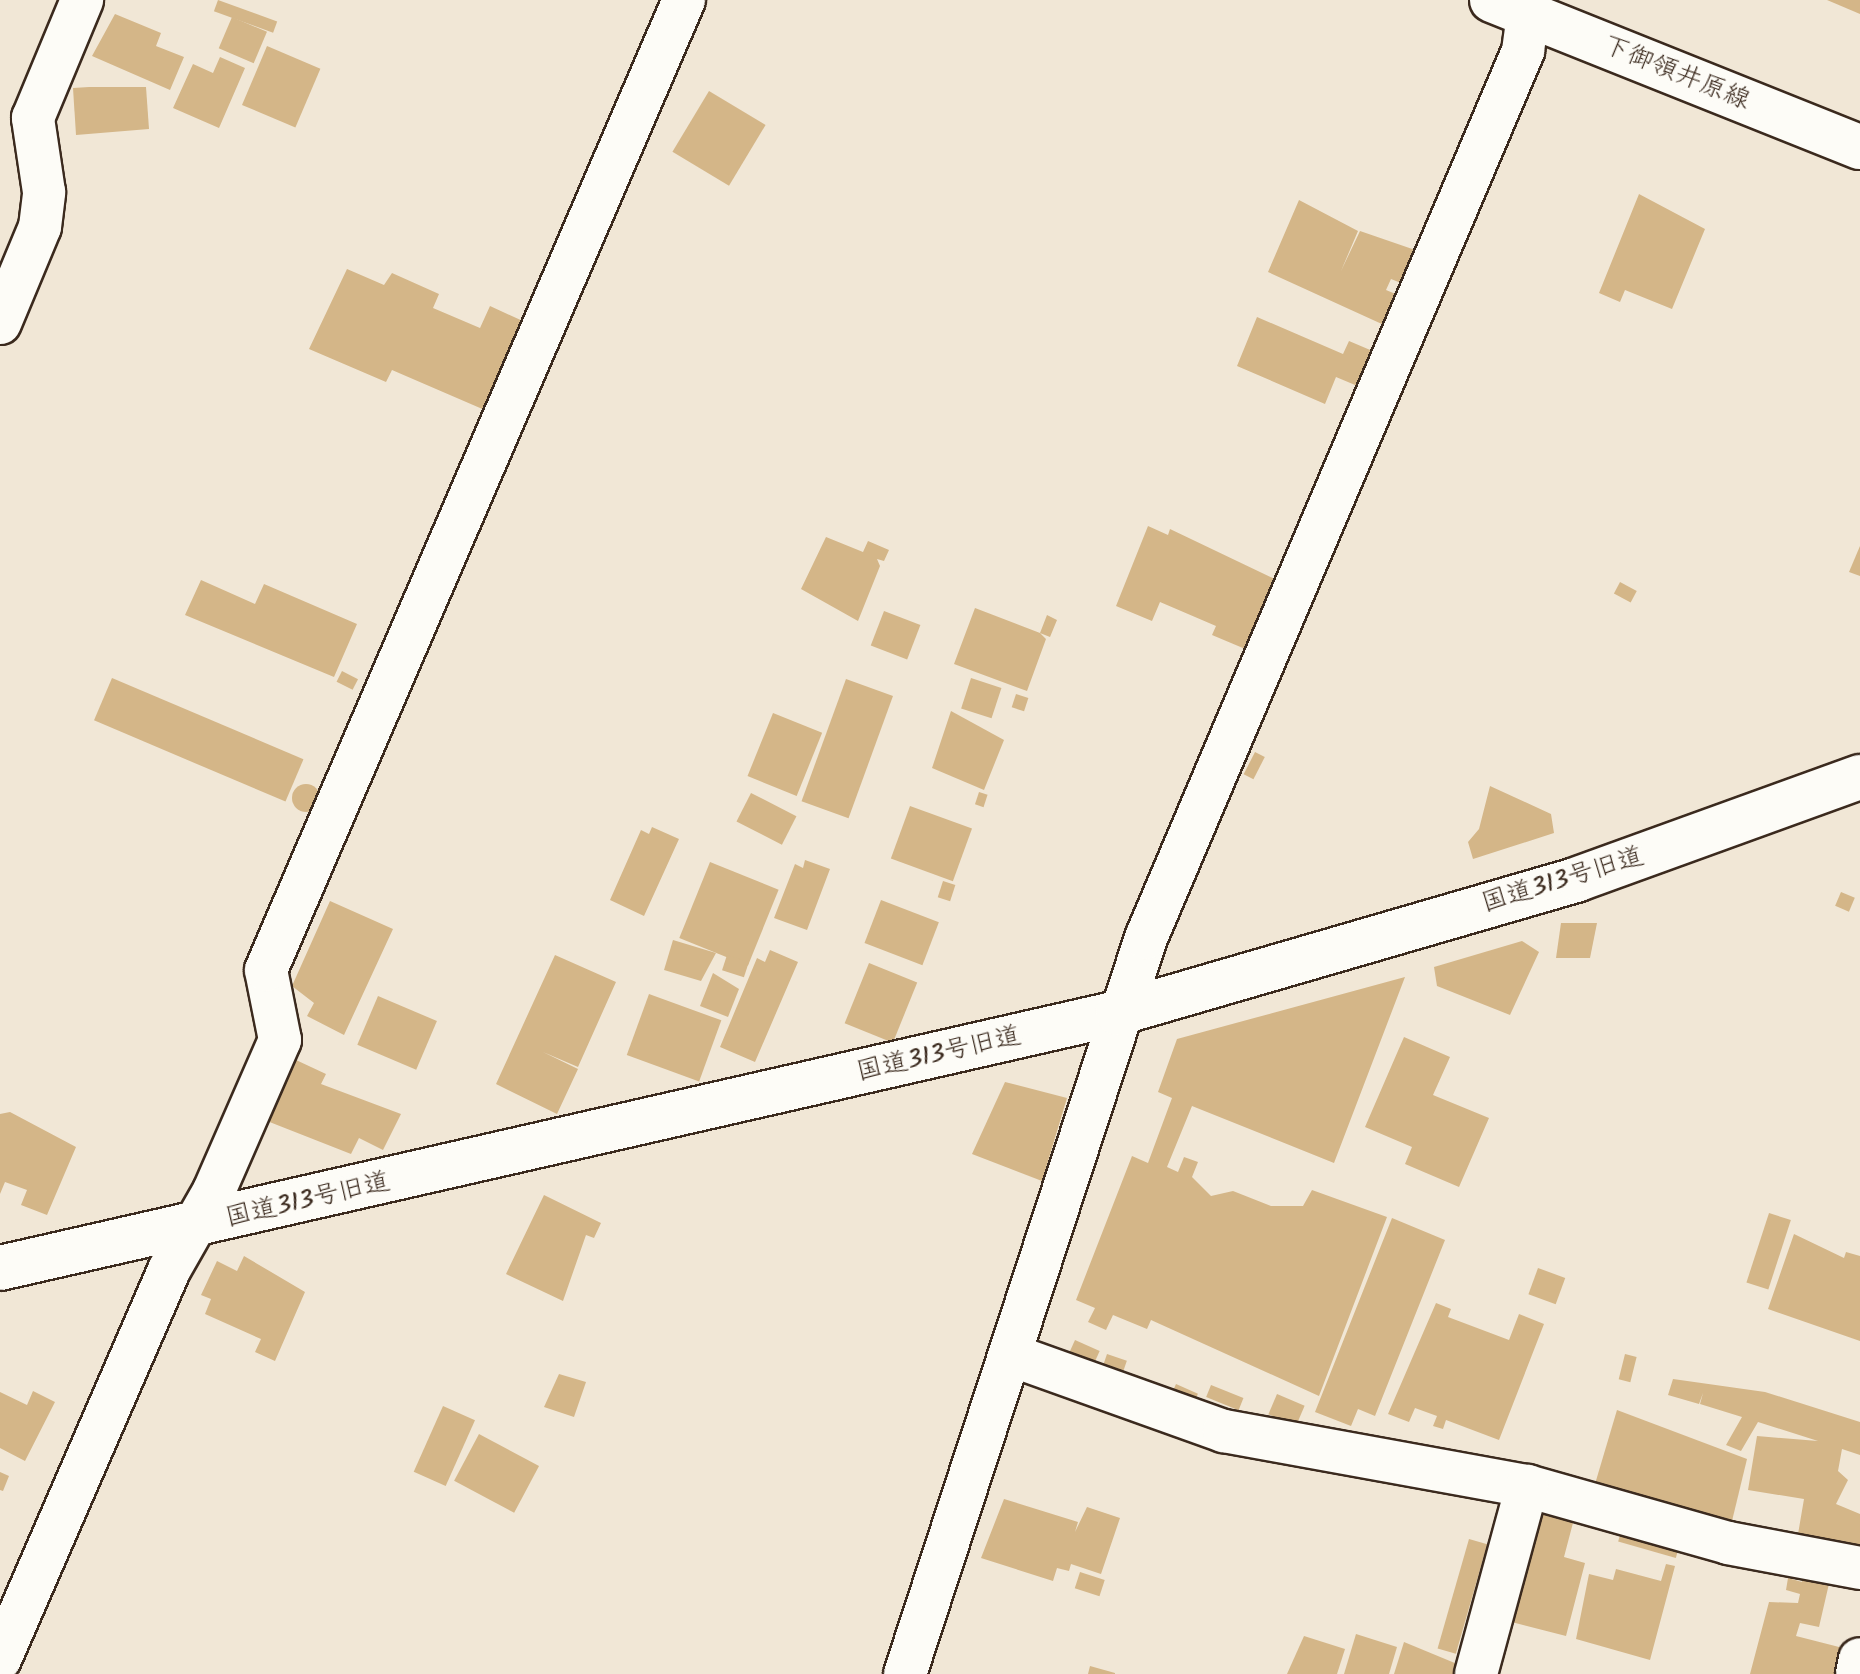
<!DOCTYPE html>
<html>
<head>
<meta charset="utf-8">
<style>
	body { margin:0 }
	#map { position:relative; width:1860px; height:1674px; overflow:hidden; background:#f1e7d6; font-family:Kalam,"Klee One",sans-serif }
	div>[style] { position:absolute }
	.building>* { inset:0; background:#d4b688; transform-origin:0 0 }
	.round { border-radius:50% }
	.roads { filter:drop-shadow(2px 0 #3b2a1e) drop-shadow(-2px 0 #3b2a1e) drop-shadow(0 2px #3b2a1e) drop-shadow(0 -2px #3b2a1e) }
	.street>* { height:42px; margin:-21px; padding:0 21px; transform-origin:21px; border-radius:21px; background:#fdfcf7 }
	.secondary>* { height:44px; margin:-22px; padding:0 22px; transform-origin:22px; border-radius:22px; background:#fdfcf7 }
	span { translate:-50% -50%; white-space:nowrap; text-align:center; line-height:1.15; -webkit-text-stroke:7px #fdfcf7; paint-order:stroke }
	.street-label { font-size:26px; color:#3b2a1e }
</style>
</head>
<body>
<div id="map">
	<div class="building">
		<i style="left:218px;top:0;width:63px;height:12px;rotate:20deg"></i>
		<i style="clip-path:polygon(1827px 0,1860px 0,1860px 14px)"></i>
		<i style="clip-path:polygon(115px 14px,161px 33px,156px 46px,184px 57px,170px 90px,92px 56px)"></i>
		<i style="left:232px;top:17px;width:38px;height:34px;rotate:23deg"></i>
		<i style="left:267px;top:46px;width:58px;height:64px;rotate:23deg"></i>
		<i style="clip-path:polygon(220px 57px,245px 68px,219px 128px,173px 108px,193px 64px,213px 73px)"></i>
		<i style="clip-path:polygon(89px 87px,146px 87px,149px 129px,76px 135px,73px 88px)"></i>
		<i style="left:709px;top:91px;width:66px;height:71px;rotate:31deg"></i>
		<i style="clip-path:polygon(1639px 194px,1705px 229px,1672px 309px,1625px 290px,1620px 302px,1599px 293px)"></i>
		<i style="clip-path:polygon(1299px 200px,1358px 231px,1341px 271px,1360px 231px,1421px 252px,1406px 285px,1391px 279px,1386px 290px,1398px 295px,1384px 325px,1268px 272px)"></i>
		<i style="clip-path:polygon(347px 269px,384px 285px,392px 273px,439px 294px,433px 308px,480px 328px,490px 306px,525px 322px,487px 411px,392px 370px,386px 382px,309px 349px)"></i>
		<i style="clip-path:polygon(1257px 317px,1343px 354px,1349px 341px,1382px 355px,1367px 390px,1336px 377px,1325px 404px,1237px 366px)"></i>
		<i style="clip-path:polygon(1148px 526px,1168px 535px,1170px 529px,1279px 581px,1250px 651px,1212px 635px,1216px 626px,1160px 602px,1152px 621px,1116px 606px)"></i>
		<i style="clip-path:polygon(826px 537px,863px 552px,868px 541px,889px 550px,884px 561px,877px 559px,880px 566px,858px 621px,801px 589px)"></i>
		<i style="clip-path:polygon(1860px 546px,1860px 576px,1849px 572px)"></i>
		<i style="clip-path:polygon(201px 580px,255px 604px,264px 584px,357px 624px,334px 677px,185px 615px)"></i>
		<i style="left:1620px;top:582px;width:19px;height:13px;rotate:28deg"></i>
		<i style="clip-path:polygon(975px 608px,1040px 633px,1047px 615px,1057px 620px,1050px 637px,1040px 633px,1046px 639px,1027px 691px,954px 664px)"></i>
		<i style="left:884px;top:611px;width:39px;height:37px;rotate:21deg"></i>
		<i style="left:342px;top:671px;width:18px;height:12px;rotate:27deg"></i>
		<i style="left:112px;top:678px;width:208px;height:46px;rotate:23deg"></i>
		<i style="left:971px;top:678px;width:32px;height:32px;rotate:18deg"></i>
		<i style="left:846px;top:679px;width:50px;height:130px;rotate:20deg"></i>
		<i style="left:1016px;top:694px;width:13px;height:14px;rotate:18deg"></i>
		<i style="clip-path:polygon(951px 711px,1004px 740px,984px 790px,932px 768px)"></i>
		<i style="left:773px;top:713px;width:53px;height:68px;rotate:22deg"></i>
		<i style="left:1255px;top:752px;width:11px;height:25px;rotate:27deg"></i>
		<i class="round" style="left:292px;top:784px;width:28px;height:28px"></i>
		<i style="clip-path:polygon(1490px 786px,1551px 814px,1554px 833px,1473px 859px,1468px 842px,1479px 829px)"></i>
		<i style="left:979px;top:792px;width:9px;height:13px;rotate:18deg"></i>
		<i style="left:751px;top:793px;width:51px;height:32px;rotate:27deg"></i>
		<i style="left:910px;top:806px;width:66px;height:56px;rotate:20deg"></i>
		<i style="clip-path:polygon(652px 827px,679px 839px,644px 916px,610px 900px,641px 830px,649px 834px)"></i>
		<i style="clip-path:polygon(805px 860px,830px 869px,807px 930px,774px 918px,795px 864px,803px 868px)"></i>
		<i style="left:710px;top:862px;width:74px;height:82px;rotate:22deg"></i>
		<i style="left:943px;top:881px;width:13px;height:17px;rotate:18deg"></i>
		<i style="left:1841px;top:892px;width:15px;height:15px;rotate:23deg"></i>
		<i style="left:881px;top:900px;width:62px;height:46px;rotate:21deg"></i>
		<i style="clip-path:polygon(330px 901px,393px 929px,344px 1035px,307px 1016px,314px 1003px,292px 986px)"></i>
		<i style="clip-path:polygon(1561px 923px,1597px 923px,1590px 958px,1556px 958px)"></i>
		<i style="clip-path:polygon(673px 940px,716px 953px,701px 981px,664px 970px)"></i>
		<i style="clip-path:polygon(1522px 941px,1539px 952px,1510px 1015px,1437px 986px,1434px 967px)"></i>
		<i style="clip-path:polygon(770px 950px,798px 962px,755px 1062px,720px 1047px,757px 958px,765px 962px)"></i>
		<i style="clip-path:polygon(555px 955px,616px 982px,578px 1067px,543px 1052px,578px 1069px,557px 1114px,496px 1084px)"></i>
		<i style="left:727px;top:955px;width:23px;height:16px;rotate:18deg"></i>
		<i style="left:869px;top:963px;width:52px;height:65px;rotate:22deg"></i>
		<i style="clip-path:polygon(713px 973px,739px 989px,728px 1017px,700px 1006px)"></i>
		<i style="clip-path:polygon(1405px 977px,1334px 1163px,1192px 1106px,1167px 1167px,1178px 1172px,1184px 1157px,1198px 1162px,1192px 1177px,1211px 1196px,1233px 1191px,1271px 1206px,1303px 1206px,1312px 1190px,1387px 1217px,1319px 1396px,1151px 1320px,1147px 1329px,1113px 1315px,1106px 1330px,1088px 1322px,1095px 1308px,1076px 1300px,1132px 1156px,1148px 1163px,1172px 1098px,1158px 1092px,1177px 1039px)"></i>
		<i style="left:649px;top:994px;width:77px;height:65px;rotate:20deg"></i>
		<i style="left:378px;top:996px;width:64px;height:53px;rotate:23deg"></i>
		<i style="clip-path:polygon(1404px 1037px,1450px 1057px,1433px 1095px,1489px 1118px,1459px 1187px,1405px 1164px,1412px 1147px,1365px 1127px)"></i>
		<i style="clip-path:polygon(296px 1060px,326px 1074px,321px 1084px,401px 1114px,383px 1150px,359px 1138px,351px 1154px,267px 1121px)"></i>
		<i style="clip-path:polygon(1005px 1082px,1067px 1098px,1042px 1181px,972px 1154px)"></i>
		<i style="clip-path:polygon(10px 1112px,76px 1147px,47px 1215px,21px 1205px,27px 1190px,5px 1182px,0 1194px,0 1114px)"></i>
		<i style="clip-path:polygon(544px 1195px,601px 1223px,594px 1238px,586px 1235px,563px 1301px,506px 1274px)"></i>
		<i style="left:1769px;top:1213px;width:23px;height:73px;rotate:18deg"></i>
		<i style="clip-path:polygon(1392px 1218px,1445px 1240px,1375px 1416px,1358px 1409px,1351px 1426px,1315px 1412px)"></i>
		<i style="clip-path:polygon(1794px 1234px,1844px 1258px,1846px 1252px,1860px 1256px,1860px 1341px,1768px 1309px)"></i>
		<i style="clip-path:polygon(244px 1256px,305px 1292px,275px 1361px,255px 1352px,261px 1339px,205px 1314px,211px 1299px,201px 1295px,217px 1261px,237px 1271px)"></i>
		<i style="left:1538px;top:1268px;width:29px;height:28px;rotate:20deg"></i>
		<i style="clip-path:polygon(1436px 1303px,1451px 1309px,1448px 1317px,1509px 1340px,1519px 1314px,1544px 1324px,1499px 1440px,1446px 1420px,1443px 1429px,1433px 1426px,1437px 1416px,1415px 1408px,1409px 1422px,1388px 1414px)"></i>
		<i style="left:1075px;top:1340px;width:27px;height:16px;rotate:24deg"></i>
		<i style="left:1107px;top:1354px;width:21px;height:15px;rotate:19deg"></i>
		<i style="left:1625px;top:1354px;width:12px;height:26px;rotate:14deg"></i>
		<i style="clip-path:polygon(559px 1374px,586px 1382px,574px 1417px,544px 1407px)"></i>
		<i style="clip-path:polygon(1673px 1379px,1765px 1392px,1860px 1422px,1860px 1455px,1842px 1449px,1838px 1471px,1848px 1480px,1836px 1504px,1860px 1514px,1860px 1548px,1797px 1540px,1804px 1499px,1748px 1490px,1757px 1436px,1818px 1441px,1758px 1422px,1741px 1451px,1726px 1445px,1742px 1417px,1700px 1404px,1703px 1393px,1699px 1404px,1668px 1395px)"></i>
		<i style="left:1176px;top:1384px;width:24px;height:9px;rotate:24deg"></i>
		<i style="left:1211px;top:1385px;width:35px;height:13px;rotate:22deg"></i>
		<i style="clip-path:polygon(33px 1391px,55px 1402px,25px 1461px,0 1448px,0 1392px,27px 1405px)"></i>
		<i style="left:1277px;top:1394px;width:30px;height:22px;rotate:23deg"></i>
		<i style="left:443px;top:1406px;width:35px;height:72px;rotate:24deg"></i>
		<i style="clip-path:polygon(1617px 1410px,1747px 1459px,1732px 1521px,1595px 1484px)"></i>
		<i style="left:479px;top:1434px;width:68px;height:53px;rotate:28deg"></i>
		<i style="clip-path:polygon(0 1472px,9px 1476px,3px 1491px,0 1490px)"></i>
		<i style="clip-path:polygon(1004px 1499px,1078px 1522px,1075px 1532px,1087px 1507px,1120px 1518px,1101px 1574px,1071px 1564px,1069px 1571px,1057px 1568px,1053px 1581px,981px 1558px)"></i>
		<i style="clip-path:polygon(1525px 1506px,1574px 1519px,1564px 1557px,1585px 1563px,1566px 1636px,1500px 1619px)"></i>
		<i style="left:1622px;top:1528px;width:60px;height:14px;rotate:16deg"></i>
		<i style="left:1469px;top:1539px;width:19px;height:114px;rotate:16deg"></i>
		<i style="clip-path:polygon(1666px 1564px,1675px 1566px,1650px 1660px,1576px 1639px,1589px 1574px,1613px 1580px,1616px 1569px,1661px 1581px)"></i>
		<i style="clip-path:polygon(1805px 1570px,1831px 1575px,1819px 1627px,1800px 1623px,1796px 1636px,1843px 1648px,1837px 1674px,1750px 1674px,1769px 1602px,1798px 1603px,1800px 1594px,1786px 1590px,1788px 1578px,1802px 1582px)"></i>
		<i style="left:1080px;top:1572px;width:26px;height:17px;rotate:18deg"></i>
		<i style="clip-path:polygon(1356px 1634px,1397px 1647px,1389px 1674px,1344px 1674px)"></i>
		<i style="clip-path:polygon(1304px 1636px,1345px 1649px,1337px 1674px,1287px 1674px)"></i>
		<i style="clip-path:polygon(1404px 1642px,1462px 1666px,1459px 1674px,1394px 1674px)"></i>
		<i style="clip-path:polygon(1090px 1666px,1115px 1673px,1115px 1674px,1088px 1674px)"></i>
	</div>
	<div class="roads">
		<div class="street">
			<i style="left:0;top:323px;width:104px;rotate:-67.4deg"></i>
			<i style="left:40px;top:227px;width:35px;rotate:-83deg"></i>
			<i style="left:44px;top:192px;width:75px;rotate:-98.5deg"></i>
			<i style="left:33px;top:118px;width:128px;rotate:-67.4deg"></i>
			<i style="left:1014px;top:1356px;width:223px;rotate:19.7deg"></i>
			<i style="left:1224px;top:1431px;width:308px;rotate:10.3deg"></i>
			<i style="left:1527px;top:1486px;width:209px;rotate:15.8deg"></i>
			<i style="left:1728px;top:1543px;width:134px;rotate:10.7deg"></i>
			<i style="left:0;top:1659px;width:424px;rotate:-66.5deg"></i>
			<i style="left:169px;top:1270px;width:91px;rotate:-60.3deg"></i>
			<i style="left:214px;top:1191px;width:165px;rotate:-66.4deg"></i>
			<i style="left:280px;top:1040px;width:71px;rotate:-101.3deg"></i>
			<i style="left:266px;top:970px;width:1056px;rotate:-66.69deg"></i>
			<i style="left:905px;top:1674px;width:774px;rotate:-71.87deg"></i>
			<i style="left:1146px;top:938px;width:964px;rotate:-66.97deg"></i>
			<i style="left:1523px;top:51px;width:51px;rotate:-82.2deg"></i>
			<i style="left:1476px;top:1674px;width:195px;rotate:-74.8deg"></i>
			<i style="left:1857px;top:1674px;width:15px;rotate:-79deg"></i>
		</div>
		<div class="secondary">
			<i style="left:1492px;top:0;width:396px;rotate:21.8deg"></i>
			<i style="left:0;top:1268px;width:1147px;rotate:-12.85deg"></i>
			<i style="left:1118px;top:1013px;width:479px;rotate:-16.2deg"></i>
			<i style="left:1578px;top:879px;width:300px;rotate:-19.9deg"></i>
		</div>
	</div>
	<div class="street-label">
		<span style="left:1676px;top:74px;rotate:22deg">下御領井原線</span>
		<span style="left:1563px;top:881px;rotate:-17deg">国道313号旧道</span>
		<span style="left:939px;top:1055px;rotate:-13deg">国道313号旧道</span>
		<span style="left:308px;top:1201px;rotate:-13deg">国道313号旧道</span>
	</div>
</div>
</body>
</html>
